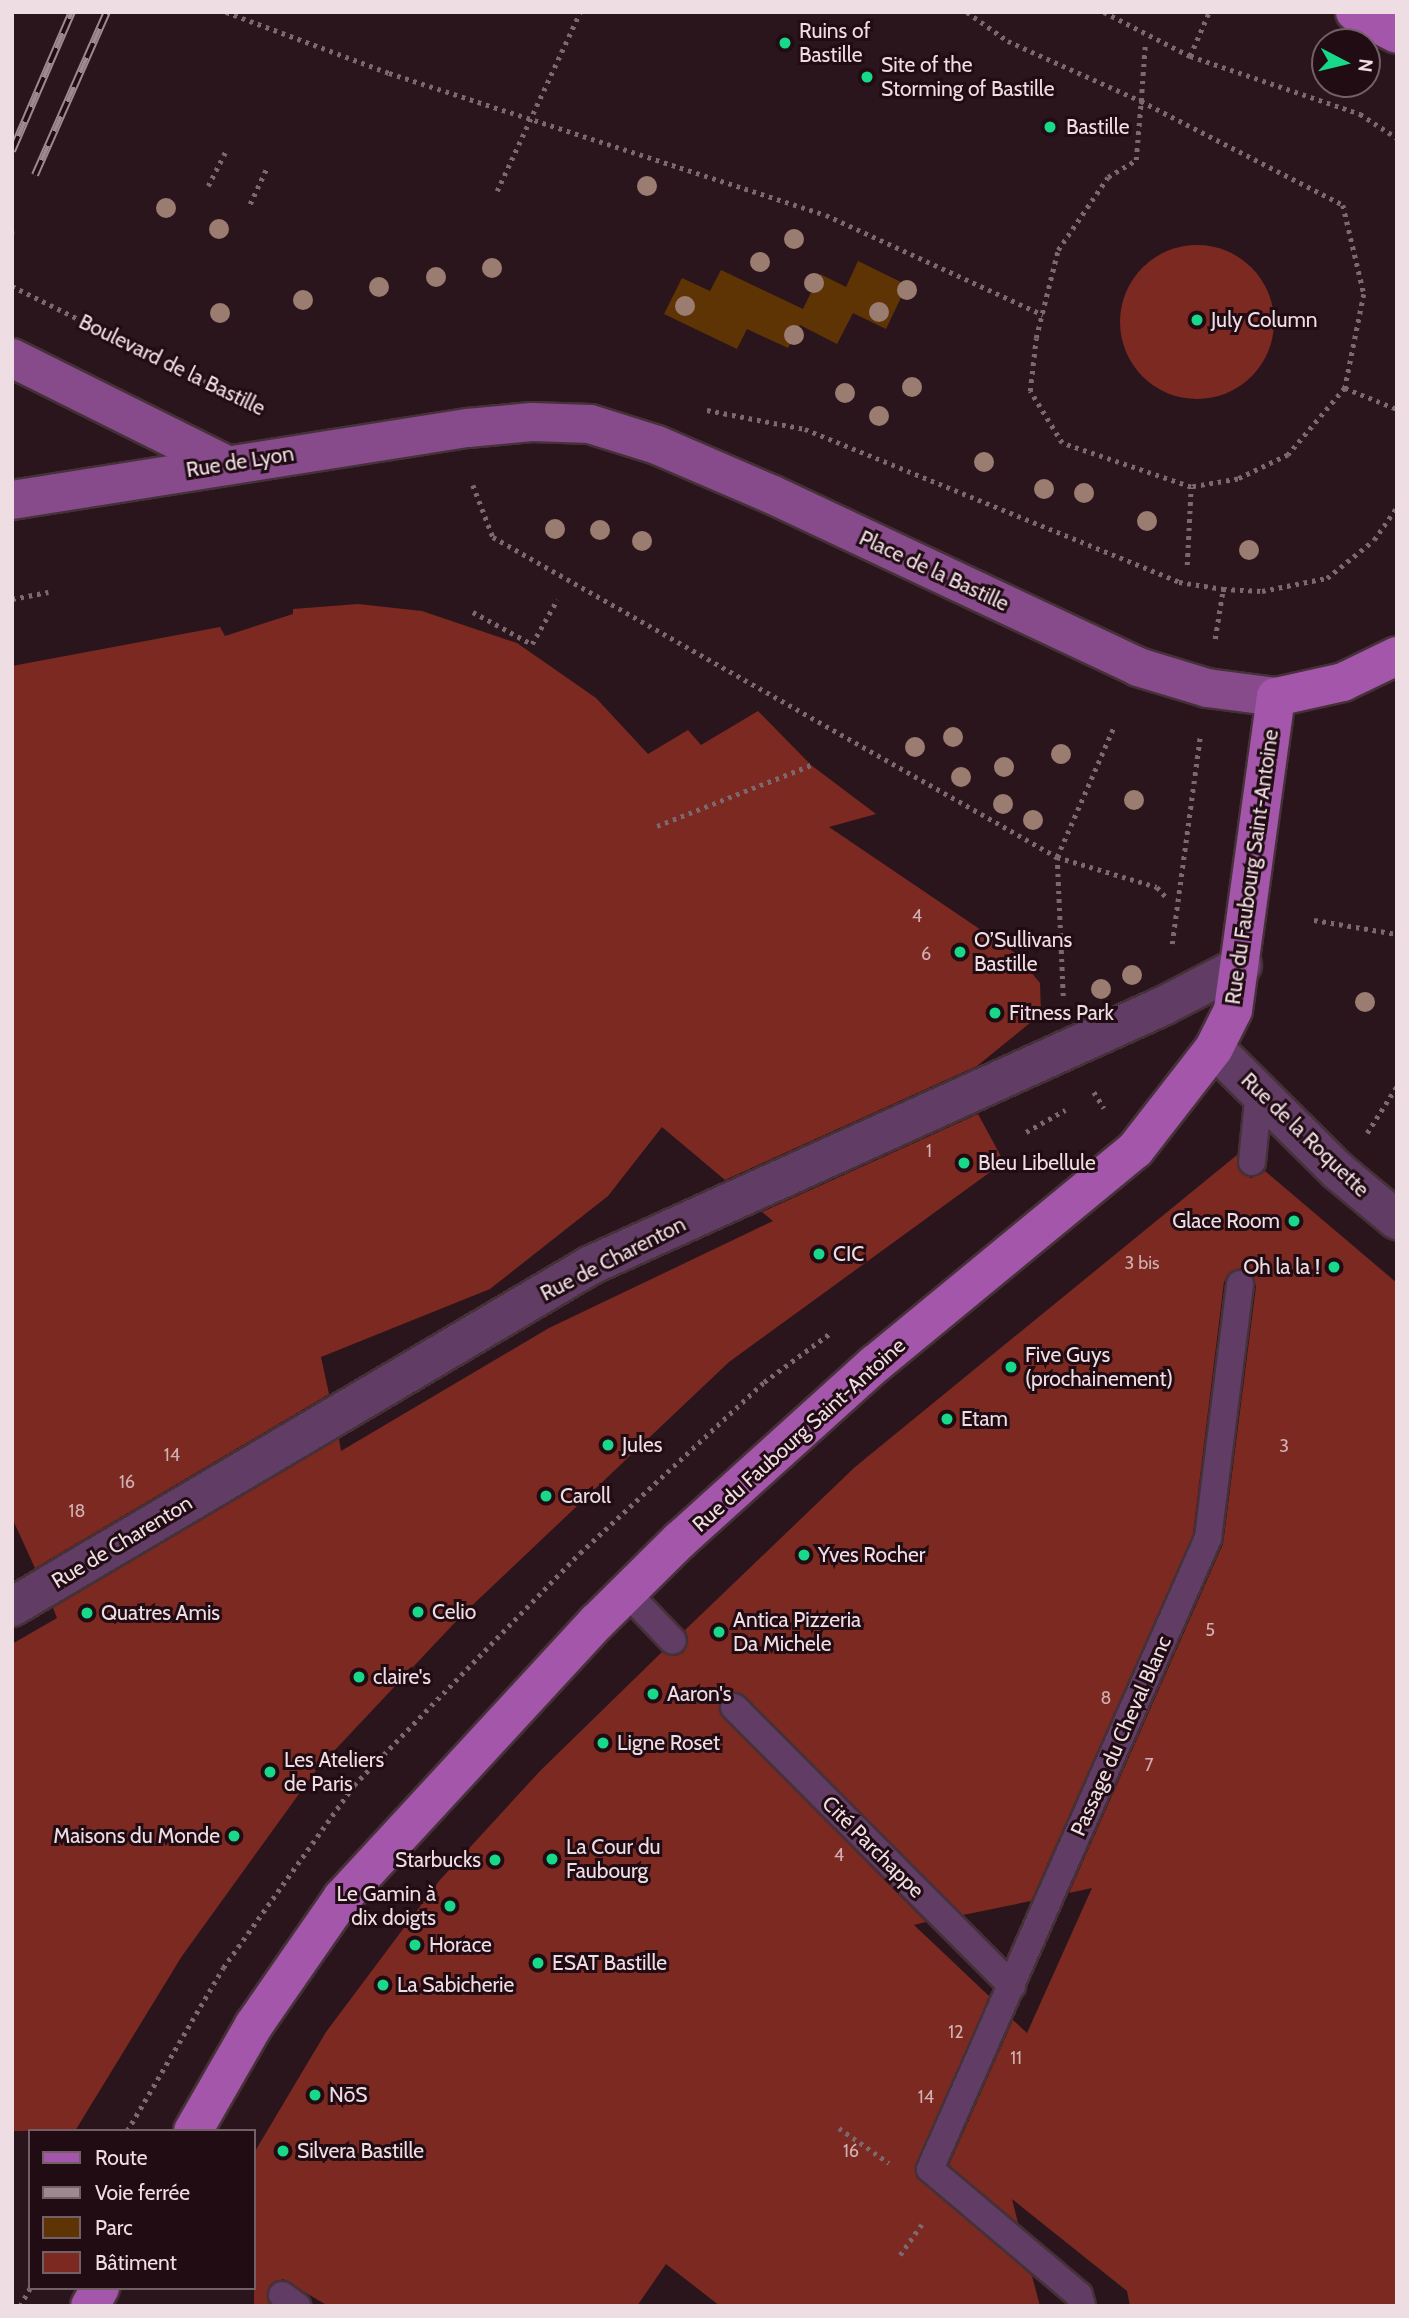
<!DOCTYPE html>
<html>
<head>
<meta charset="utf-8">
<style>
	body { margin:0 }
	#map { position:relative; width:1409px; height:2318px; overflow:hidden; background:#2b151d; font-family:Cabin,sans-serif }
	div>[style] { position:absolute }
	.green>* { inset:0; background:#5e3405 }
	.building>* { inset:0; background:#7b2921 }
	.round { border-radius:50% }
	.path>* { height:4.5px; margin-top:-2.25px; transform-origin:0; background:repeating-linear-gradient(90deg,#7c686f 0 3.5px,transparent 0 8.5px) }
	.roads { filter:drop-shadow(2px 0 #463139) drop-shadow(-2px 0 #463139) drop-shadow(0 2px #463139) drop-shadow(0 -2px #463139) }
	.service>* { height:26px; margin:-13px; padding:0 13px; transform-origin:13px; border-radius:13px; background:#613c64 }
	.minor>* { height:38px; margin:-19px; padding:0 19px; transform-origin:19px; border-radius:19px; background:#613c64 }
	.secondary>* { height:38px; margin:-19px; padding:0 19px; transform-origin:19px; border-radius:19px; background:#874b8c }
	.primary>* { height:38px; margin:-19px; padding:0 19px; transform-origin:19px; border-radius:19px; background:#a456aa }
	.rail>* { height:8px; margin-top:-4px; transform-origin:0; background:repeating-linear-gradient(90deg,#210c14 0 16px,#9d8a90 0 32px); box-sizing:border-box; border-block:2px solid #9d8a90 }
	.trees>* { width:20px; height:20px; margin:-10px; border-radius:50%; background:#9b7c70 }
	.dots>* { width:19px; height:19px; translate:-50% -50%; box-sizing:border-box; border:4px solid #210c14; border-radius:50% }
	span { translate:-50% -50%; white-space:nowrap; text-align:center; line-height:1.15; -webkit-text-stroke:6px #210c14; paint-order:stroke }
	.number-label { font-size:18px; color:#d1b0b2 }
	.number-label span { -webkit-text-stroke-width:0 }
	.poi-label { font-size:21px; color:#eedde2 }
	.left { translate:0 -50%; text-align:left }
	.right { translate:-100% -50%; text-align:right }
	.street-label { font-size:21px; color:#eedde2 }
	.frame { position:absolute; inset:0; border:14px solid #eedde2; pointer-events:none }
	.legend { position:absolute; left:28px; top:2129px; width:228px; height:161px; box-sizing:border-box; background:#210c14; border:2px solid #736066; margin:0; padding:9px 12px; list-style:none; font-size:21px; color:#eedde2 }
	.legend li { display:flex; align-items:center; gap:14px; height:35px }
	.legend b { width:35px; border:2px solid #736066 }
	.north { position:absolute; left:1311px; top:28px; width:70px; height:70px; box-sizing:border-box; background:#210c14; border:2px solid #736066; border-radius:50%; rotate:97deg; font-size:19px; font-weight:700; line-height:28px; text-align:center; color:#eedde2 }
	.north::after { content:''; display:block; margin:auto; width:24px; height:32px; background:#17d989; clip-path:polygon(50% 0,100% 100%,50% 72%,0 100%) }
</style>
</head>
<body>
<div id="map">
	<div class="green">
		<i style="clip-path:polygon(858px 261px,907px 285px,886px 329px,853px 313px,837px 344px,800px 325px,788px 348px,747px 329px,737px 349px,664px 314px,682px 278px,710px 291px,721px 270px,803px 309px,820px 274px,846px 287px)"></i>
	</div>
	<div class="building">
		<i class="round" style="left:1120px;top:245px;width:154px;height:154px"></i>
		<i style="clip-path:polygon(358px 604px,422px 611px,517px 643px,596px 698px,648px 754px,688px 730px,701px 745px,758px 711px,811px 765px,876px 814px,829px 827px,1015px 953px,1040px 983px,1041px 1014px,977px 1066px,725px 1180px,662px 1127px,608px 1196px,490px 1289px,321px 1357px,329px 1394px,35px 1568px,12px 1518px,12px 666px,220px 627px,225px 636px,293px 614px,293px 609px)"></i>
		<i style="clip-path:polygon(978px 1114px,1004px 1162px,729px 1362px,462px 1615px,317px 1769px,182px 1956px,75px 2131px,12px 2131px,12px 1644px,57px 1618px,53px 1608px,339px 1439px,341px 1451px,549px 1328px,773px 1221px,762px 1212px)"></i>
		<i style="clip-path:polygon(1237px 1155px,1242px 1174px,1251px 1178px,1265px 1171px,1397px 1283px,1397px 2306px,1130px 2306px,1127px 2291px,1012px 2199px,1018px 2223px,949px 2165px,1013px 2020px,1027px 2033px,1092px 1888px,1069px 1893px,1223px 1544px,1256px 1286px,1250px 1272px,1241px 1268px,1228px 1274px,1224px 1282px,1193px 1534px,1031px 1901px,963px 1915px,745px 1696px,729px 1692px,719px 1704px,723px 1718px,926px 1922px,914px 1925px,989px 1996px,915px 2172px,1032px 2276px,1040px 2306px,720px 2306px,666px 2264px,637px 2306px,328px 2306px,283px 2279px,269px 2286px,271px 2306px,254px 2306px,254px 2153px,326px 2032px,439px 1881px,540px 1771px,662px 1652px,676px 1656px,684px 1652px,688px 1638px,685px 1630px,855px 1467px)"></i>
	</div>
	<div class="path">
		<i style="left:226px;top:12px;width:174px;rotate:20.5deg"></i>
		<i style="left:389px;top:73px;width:459px;rotate:18deg"></i>
		<i style="left:826px;top:215px;width:239px;rotate:24.7deg"></i>
		<i style="left:967px;top:12px;width:50px;rotate:35.3deg"></i>
		<i style="left:1008px;top:41px;width:146px;rotate:24.3deg"></i>
		<i style="left:1141px;top:101px;width:56px;rotate:-85.9deg"></i>
		<i style="left:1104px;top:12px;width:97px;rotate:27.1deg"></i>
		<i style="left:1190px;top:56px;width:180px;rotate:18.8deg"></i>
		<i style="left:1360px;top:114px;width:44px;rotate:33deg"></i>
		<i style="left:1190px;top:56px;width:48px;rotate:-66.6deg"></i>
		<i style="left:1141px;top:101px;width:227px;rotate:27.2deg"></i>
		<i style="left:1343px;top:205px;width:91px;rotate:76.7deg"></i>
		<i style="left:1364px;top:294px;width:96px;rotate:101.4deg"></i>
		<i style="left:1345px;top:388px;width:88px;rotate:130.4deg"></i>
		<i style="left:1288px;top:455px;width:55px;rotate:154.4deg"></i>
		<i style="left:1238px;top:479px;width:48px;rotate:170.3deg"></i>
		<i style="left:1191px;top:487px;width:136px;rotate:-161.2deg"></i>
		<i style="left:1062px;top:443px;width:61px;rotate:-121.6deg"></i>
		<i style="left:1030px;top:391px;width:53px;rotate:-83.5deg"></i>
		<i style="left:1036px;top:338px;width:91px;rotate:-76deg"></i>
		<i style="left:1058px;top:250px;width:88px;rotate:-55.6deg"></i>
		<i style="left:1108px;top:177px;width:33px;rotate:-31deg"></i>
		<i style="left:1136px;top:160px;width:59px;rotate:-85.2deg"></i>
		<i style="left:208px;top:186px;width:38px;rotate:-63deg"></i>
		<i style="left:497px;top:191px;width:197px;rotate:-65.1deg"></i>
		<i style="left:250px;top:204px;width:38px;rotate:-65deg"></i>
		<i style="left:12px;top:231px;width:4px;rotate:90deg"></i>
		<i style="left:12px;top:286px;width:279px;rotate:26.4deg"></i>
		<i style="left:1345px;top:388px;width:56px;rotate:22deg"></i>
		<i style="left:707px;top:410px;width:100px;rotate:11deg"></i>
		<i style="left:805px;top:429px;width:404px;rotate:22.2deg"></i>
		<i style="left:1179px;top:582px;width:45px;rotate:9deg"></i>
		<i style="left:1223px;top:589px;width:39px;rotate:3deg"></i>
		<i style="left:1262px;top:591px;width:66px;rotate:-11.3deg"></i>
		<i style="left:1327px;top:578px;width:60px;rotate:-39deg"></i>
		<i style="left:1374px;top:540px;width:40px;rotate:-55.1deg"></i>
		<i style="left:473px;top:485px;width:56px;rotate:69deg"></i>
		<i style="left:493px;top:537px;width:648px;rotate:29.57deg"></i>
		<i style="left:1057px;top:857px;width:104px;rotate:16.7deg"></i>
		<i style="left:1157px;top:887px;width:15px;rotate:48deg"></i>
		<i style="left:1187px;top:565px;width:78px;rotate:-87.1deg"></i>
		<i style="left:12px;top:599px;width:37px;rotate:-11deg"></i>
		<i style="left:473px;top:612px;width:67px;rotate:28.5deg"></i>
		<i style="left:532px;top:644px;width:51px;rotate:-60.4deg"></i>
		<i style="left:1215px;top:639px;width:51px;rotate:-80.9deg"></i>
		<i style="left:657px;top:826px;width:166px;rotate:-21.6deg"></i>
		<i style="left:1314px;top:920px;width:84px;rotate:9.6deg"></i>
		<i style="left:1172px;top:944px;width:208px;rotate:-82.3deg"></i>
		<i style="left:1063px;top:996px;width:139px;rotate:-92.5deg"></i>
		<i style="left:1057px;top:857px;width:140px;rotate:-66.4deg"></i>
		<i style="left:1094px;top:1092px;width:19px;rotate:58deg"></i>
		<i style="left:1026px;top:1132px;width:45px;rotate:-29.4deg"></i>
		<i style="left:1367px;top:1133px;width:56px;rotate:-57.4deg"></i>
		<i style="left:839px;top:2128px;width:61px;rotate:35deg"></i>
		<i style="left:127px;top:2131px;width:189px;rotate:-59.5deg"></i>
		<i style="left:223px;top:1968px;width:225px;rotate:-54.4deg"></i>
		<i style="left:354px;top:1785px;width:324px;rotate:-45.8deg"></i>
		<i style="left:580px;top:1553px;width:251px;rotate:-42.9deg"></i>
		<i style="left:764px;top:1382px;width:81px;rotate:-36.4deg"></i>
		<i style="left:900px;top:2255px;width:42px;rotate:-54.8deg"></i>
		<i style="left:20px;top:2306px;width:21px;rotate:-61deg"></i>
	</div>
	<div class="roads">
		<div class="service">
			<i style="left:1252px;top:1162px;width:70px;rotate:-84.3deg"></i>
			<i style="left:627px;top:1593px;width:66px;rotate:46.2deg"></i>
			<i style="left:734px;top:1707px;width:394px;rotate:45.1deg"></i>
			<i style="left:282px;top:2295px;width:19px;rotate:36deg"></i>
			<i style="left:1082px;top:2306px;width:11px;rotate:-105deg"></i>
			<i style="left:1079px;top:2295px;width:195px;rotate:-139.8deg"></i>
			<i style="left:930px;top:2169px;width:690px;rotate:-66.22deg"></i>
			<i style="left:1208px;top:1538px;width:256px;rotate:-82.8deg"></i>
		</div>
		<div class="minor">
			<i style="left:1214px;top:1048px;width:175px;rotate:44.8deg"></i>
			<i style="left:1338px;top:1171px;width:77px;rotate:39.7deg"></i>
			<i style="left:12px;top:1607px;width:672px;rotate:-30.57deg"></i>
			<i style="left:591px;top:1265px;width:628px;rotate:-24.36deg"></i>
			<i style="left:1163px;top:1006px;width:89px;rotate:-27.4deg"></i>
		</div>
		<div class="secondary">
			<i style="left:12px;top:358px;width:236px;rotate:26.5deg"></i>
			<i style="left:12px;top:500px;width:462px;rotate:-9deg"></i>
			<i style="left:468px;top:428px;width:64px;rotate:-5.4deg"></i>
			<i style="left:532px;top:422px;width:58px;rotate:2deg"></i>
			<i style="left:590px;top:424px;width:70px;rotate:17.4deg"></i>
			<i style="left:657px;top:445px;width:126px;rotate:23.3deg"></i>
			<i style="left:773px;top:495px;width:403px;rotate:25.2deg"></i>
			<i style="left:1138px;top:667px;width:72px;rotate:16.9deg"></i>
			<i style="left:1207px;top:688px;width:70px;rotate:7.4deg"></i>
		</div>
		<div class="primary">
			<i style="left:1355px;top:12px;width:47px;rotate:27.6deg"></i>
			<i style="left:193px;top:2131px;width:122px;rotate:-60.1deg"></i>
			<i style="left:254px;top:2025px;width:155px;rotate:-55.3deg"></i>
			<i style="left:342px;top:1898px;width:376px;rotate:-47.3deg"></i>
			<i style="left:597px;top:1622px;width:117px;rotate:-44.7deg"></i>
			<i style="left:680px;top:1540px;width:263px;rotate:-42.1deg"></i>
			<i style="left:875px;top:1364px;width:337px;rotate:-39.5deg"></i>
			<i style="left:1135px;top:1150px;width:129px;rotate:-52.2deg"></i>
			<i style="left:1214px;top:1048px;width:42px;rotate:-63.4deg"></i>
			<i style="left:1233px;top:1010px;width:316px;rotate:-82.2deg"></i>
			<i style="left:1276px;top:697px;width:69px;rotate:-12.6deg"></i>
			<i style="left:1343px;top:682px;width:60px;rotate:-25.7deg"></i>
			<i style="left:90px;top:2306px;width:21px;rotate:-61deg"></i>
		</div>
	</div>
	<div class="rail">
		<i style="left:12px;top:151px;width:151px;rotate:-66.7deg"></i>
		<i style="left:35px;top:175px;width:178px;rotate:-66.2deg"></i>
	</div>
	<div class="trees">
		<i style="left:647px;top:186px"></i>
		<i style="left:166px;top:208px"></i>
		<i style="left:219px;top:229px"></i>
		<i style="left:794px;top:239px"></i>
		<i style="left:760px;top:262px"></i>
		<i style="left:492px;top:268px"></i>
		<i style="left:436px;top:277px"></i>
		<i style="left:814px;top:283px"></i>
		<i style="left:379px;top:287px"></i>
		<i style="left:907px;top:290px"></i>
		<i style="left:303px;top:300px"></i>
		<i style="left:685px;top:306px"></i>
		<i style="left:879px;top:312px"></i>
		<i style="left:220px;top:313px"></i>
		<i style="left:794px;top:335px"></i>
		<i style="left:912px;top:387px"></i>
		<i style="left:845px;top:393px"></i>
		<i style="left:879px;top:416px"></i>
		<i style="left:984px;top:462px"></i>
		<i style="left:1044px;top:489px"></i>
		<i style="left:1084px;top:493px"></i>
		<i style="left:1147px;top:521px"></i>
		<i style="left:555px;top:529px"></i>
		<i style="left:600px;top:530px"></i>
		<i style="left:642px;top:541px"></i>
		<i style="left:1249px;top:550px"></i>
		<i style="left:953px;top:737px"></i>
		<i style="left:915px;top:747px"></i>
		<i style="left:1061px;top:754px"></i>
		<i style="left:1004px;top:767px"></i>
		<i style="left:961px;top:777px"></i>
		<i style="left:1134px;top:800px"></i>
		<i style="left:1003px;top:804px"></i>
		<i style="left:1033px;top:820px"></i>
		<i style="left:1132px;top:975px"></i>
		<i style="left:1101px;top:989px"></i>
		<i style="left:1365px;top:1002px"></i>
	</div>
	<div class="dots">
		<i style="left:785px;top:43px;background:#17d989"></i>
		<i style="left:867px;top:77px;background:#17d989"></i>
		<i style="left:1050px;top:127px;background:#17d989"></i>
		<i style="left:1197px;top:320px;background:#17d989"></i>
		<i style="left:960px;top:952px;background:#17d989"></i>
		<i style="left:995px;top:1013px;background:#17d989"></i>
		<i style="left:964px;top:1163px;background:#17d989"></i>
		<i style="left:1294px;top:1221px;background:#17d989"></i>
		<i style="left:819px;top:1254px;background:#17d989"></i>
		<i style="left:1334px;top:1267px;background:#17d989"></i>
		<i style="left:1011px;top:1367px;background:#17d989"></i>
		<i style="left:947px;top:1419px;background:#17d989"></i>
		<i style="left:608px;top:1445px;background:#17d989"></i>
		<i style="left:546px;top:1496px;background:#17d989"></i>
		<i style="left:804px;top:1555px;background:#17d989"></i>
		<i style="left:418px;top:1612px;background:#17d989"></i>
		<i style="left:87px;top:1613px;background:#17d989"></i>
		<i style="left:719px;top:1632px;background:#17d989"></i>
		<i style="left:359px;top:1677px;background:#17d989"></i>
		<i style="left:653px;top:1694px;background:#17d989"></i>
		<i style="left:603px;top:1743px;background:#17d989"></i>
		<i style="left:270px;top:1772px;background:#17d989"></i>
		<i style="left:234px;top:1836px;background:#17d989"></i>
		<i style="left:552px;top:1859px;background:#17d989"></i>
		<i style="left:495px;top:1860px;background:#17d989"></i>
		<i style="left:450px;top:1906px;background:#17d989"></i>
		<i style="left:415px;top:1945px;background:#17d989"></i>
		<i style="left:538px;top:1963px;background:#17d989"></i>
		<i style="left:383px;top:1985px;background:#17d989"></i>
		<i style="left:315px;top:2095px;background:#17d989"></i>
		<i style="left:283px;top:2151px;background:#17d989"></i>
	</div>
	<div class="number-label">
		<span style="left:917px;top:916px">4</span>
		<span style="left:926px;top:954px">6</span>
		<span style="left:929px;top:1151px">1</span>
		<span style="left:1142px;top:1263px">3 bis</span>
		<span style="left:1284px;top:1446px">3</span>
		<span style="left:172px;top:1455px">14</span>
		<span style="left:127px;top:1482px">16</span>
		<span style="left:77px;top:1511px">18</span>
		<span style="left:1210px;top:1630px">5</span>
		<span style="left:1106px;top:1698px">8</span>
		<span style="left:1149px;top:1765px">7</span>
		<span style="left:839px;top:1855px">4</span>
		<span style="left:956px;top:2032px">12</span>
		<span style="left:1016px;top:2058px">11</span>
		<span style="left:926px;top:2097px">14</span>
		<span style="left:851px;top:2151px">16</span>
	</div>
	<div class="poi-label">
		<span class="left" style="left:799px;top:43px">Ruins of<br>Bastille</span>
		<span class="left" style="left:881px;top:77px">Site of the<br>Storming of Bastille</span>
		<span class="left" style="left:1066px;top:127px">Bastille</span>
		<span class="left" style="left:1211px;top:320px">July Column</span>
		<span class="left" style="left:974px;top:952px">O’Sullivans<br>Bastille</span>
		<span class="left" style="left:1009px;top:1013px">Fitness Park</span>
		<span class="left" style="left:978px;top:1163px">Bleu Libellule</span>
		<span class="right" style="left:1280px;top:1221px">Glace Room</span>
		<span class="left" style="left:833px;top:1254px">CIC</span>
		<span class="right" style="left:1320px;top:1267px">Oh la la !</span>
		<span class="left" style="left:1025px;top:1367px">Five Guys<br>(prochainement)</span>
		<span class="left" style="left:961px;top:1419px">Etam</span>
		<span class="left" style="left:622px;top:1445px">Jules</span>
		<span class="left" style="left:560px;top:1496px">Caroll</span>
		<span class="left" style="left:818px;top:1555px">Yves Rocher</span>
		<span class="left" style="left:432px;top:1612px">Celio</span>
		<span class="left" style="left:101px;top:1613px">Quatres Amis</span>
		<span class="left" style="left:733px;top:1632px">Antica Pizzeria<br>Da Michele</span>
		<span class="left" style="left:373px;top:1677px">claire's</span>
		<span class="left" style="left:667px;top:1694px">Aaron's</span>
		<span class="left" style="left:617px;top:1743px">Ligne Roset</span>
		<span class="left" style="left:284px;top:1772px">Les Ateliers<br>de Paris</span>
		<span class="right" style="left:220px;top:1836px">Maisons du Monde</span>
		<span class="left" style="left:566px;top:1859px">La Cour du<br>Faubourg</span>
		<span class="right" style="left:481px;top:1860px">Starbucks</span>
		<span class="right" style="left:436px;top:1906px">Le Gamin à<br>dix doigts</span>
		<span class="left" style="left:429px;top:1945px">Horace</span>
		<span class="left" style="left:552px;top:1963px">ESAT Bastille</span>
		<span class="left" style="left:397px;top:1985px">La Sabicherie</span>
		<span class="left" style="left:329px;top:2095px">NōS</span>
		<span class="left" style="left:297px;top:2151px">Silvera Bastille</span>
	</div>
	<div class="street-label">
		<span style="left:172px;top:365px;rotate:26deg">Boulevard de la Bastille</span>
		<span style="left:240px;top:462px;rotate:-9deg">Rue de Lyon</span>
		<span style="left:934px;top:571px;rotate:25deg">Place de la Bastille</span>
		<span style="left:1252px;top:867px;rotate:-82deg">Rue du Faubourg Saint-Antoine</span>
		<span style="left:1305px;top:1135px;rotate:44deg">Rue de la Roquette</span>
		<span style="left:613px;top:1259px;rotate:-27deg">Rue de Charenton</span>
		<span style="left:799px;top:1435px;rotate:-42deg">Rue du Faubourg Saint-Antoine</span>
		<span style="left:122px;top:1542px;rotate:-31deg">Rue de Charenton</span>
		<span style="left:1121px;top:1736px;rotate:-66deg">Passage du Cheval Blanc</span>
		<span style="left:873px;top:1847px;rotate:45deg">Cité Parchappe</span>
	</div>
	<div class="frame"></div>
	<ul class="legend">
	<li><b style="height:9px;background:#a456aa"></b>Route</li>
	<li><b style="height:9px;background:#9d8a90"></b>Voie ferrée</li>
	<li><b style="height:19px;background:#5e3405"></b>Parc</li>
	<li><b style="height:19px;background:#7b2921"></b>Bâtiment</li>
	</ul>
	<div class="north">N</div>
</div>
</body>
</html>
